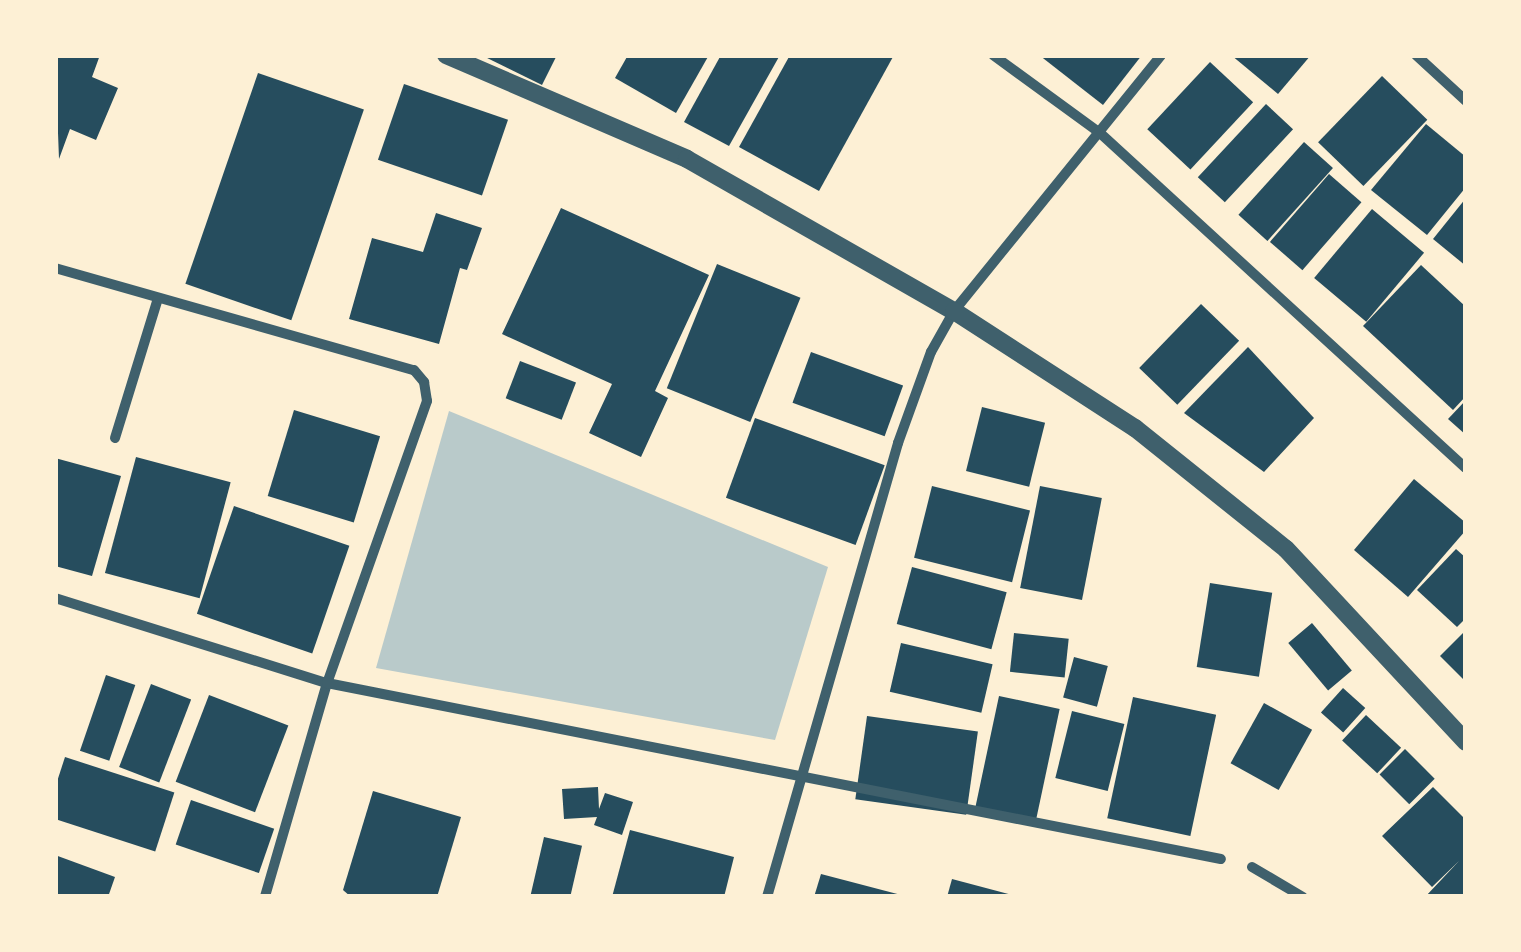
<!DOCTYPE html>
<html>
<head>
<meta charset="utf-8">
<style>
	body { margin:0 }
	#map { position:relative; width:1521px; height:952px; overflow:hidden; background:#fdf0d5; font-family:Spectral,serif }
	div>[style] { position:absolute }
	.green>* { inset:0; background:#b9caca }
	.building>* { inset:0; background:#264d5e; transform-origin:0 0 }
	.minor>* { height:10px; margin:-5px; padding:0 5px; transform-origin:5px; border-radius:5px; background:#3f606c }
	.tertiary>* { height:18px; margin:-9px; padding:0 9px; transform-origin:9px; border-radius:9px; background:#3f606c }
	span { translate:-50% -50%; white-space:nowrap; text-align:center; line-height:1.15; -webkit-text-stroke:8px #fdf0d5; paint-order:stroke }
	.frame { position:absolute; inset:0; border:58px solid #fdf0d5; pointer-events:none }
</style>
</head>
<body>
<div id="map">
	<div class="green">
		<i style="clip-path:polygon(449px 411px,828px 567px,775px 740px,376px 668px)"></i>
	</div>
	<div class="building">
		<i style="clip-path:polygon(55px 55px,100px 55px,92px 77px,118px 88px,96px 140px,70px 129px,59px 159px)"></i>
		<i style="clip-path:polygon(481px 55px,557px 55px,542px 85px)"></i>
		<i style="clip-path:polygon(628px 55px,709px 55px,676px 113px,615px 78px)"></i>
		<i style="clip-path:polygon(721px 55px,780px 55px,729px 146px,684px 122px)"></i>
		<i style="clip-path:polygon(790px 55px,894px 55px,819px 191px,739px 147px)"></i>
		<i style="clip-path:polygon(1039px 55px,1142px 55px,1103px 105px)"></i>
		<i style="clip-path:polygon(1231px 55px,1311px 55px,1278px 94px)"></i>
		<i style="left:1210px;top:62px;width:59px;height:92px;rotate:43deg"></i>
		<i style="left:258px;top:73px;width:112px;height:223px;rotate:19deg"></i>
		<i style="left:1382px;top:76px;width:63px;height:92px;rotate:44deg"></i>
		<i style="left:404px;top:84px;width:110px;height:80px;rotate:19deg"></i>
		<i style="left:1266px;top:104px;width:37px;height:100px;rotate:43deg"></i>
		<i style="clip-path:polygon(1426px 124px,1466px 157px,1466px 187px,1427px 235px,1371px 190px)"></i>
		<i style="left:1304px;top:142px;width:39px;height:98px;rotate:42deg"></i>
		<i style="left:1329px;top:174px;width:43px;height:90px;rotate:41deg"></i>
		<i style="clip-path:polygon(1466px 198px,1466px 266px,1433px 239px)"></i>
		<i style="clip-path:polygon(561px 208px,709px 275px,655px 391px,668px 398px,641px 457px,589px 433px,612px 384px,502px 334px)"></i>
		<i style="left:1372px;top:209px;width:68px;height:90px;rotate:40deg"></i>
		<i style="clip-path:polygon(436px 213px,482px 228px,467px 270px,460px 268px,439px 344px,349px 319px,372px 238px,423px 252px)"></i>
		<i style="left:717px;top:264px;width:90px;height:134px;rotate:22deg"></i>
		<i style="clip-path:polygon(1421px 265px,1466px 307px,1466px 396px,1453px 410px,1363px 326px)"></i>
		<i style="left:1201px;top:304px;width:53px;height:89px;rotate:44deg"></i>
		<i style="clip-path:polygon(1248px 347px,1314px 418px,1264px 472px,1184px 413px)"></i>
		<i style="left:811px;top:352px;width:98px;height:54px;rotate:20deg"></i>
		<i style="left:520px;top:361px;width:60px;height:40px;rotate:21deg"></i>
		<i style="clip-path:polygon(1466px 400px,1466px 435px,1448px 419px)"></i>
		<i style="left:982px;top:407px;width:65px;height:66px;rotate:14deg"></i>
		<i style="left:294px;top:410px;width:90px;height:90px;rotate:17deg"></i>
		<i style="left:755px;top:418px;width:138px;height:85px;rotate:20deg"></i>
		<i style="left:136px;top:457px;width:98px;height:120px;rotate:15deg"></i>
		<i style="clip-path:polygon(55px 458px,121px 476px,92px 576px,55px 566px)"></i>
		<i style="clip-path:polygon(1414px 479px,1466px 523px,1466px 530px,1408px 597px,1354px 550px)"></i>
		<i style="left:932px;top:486px;width:101px;height:74px;rotate:14deg"></i>
		<i style="left:1040px;top:486px;width:63px;height:104px;rotate:11deg"></i>
		<i style="left:234px;top:506px;width:122px;height:114px;rotate:19deg"></i>
		<i style="clip-path:polygon(1456px 549px,1466px 558px,1466px 618px,1457px 627px,1417px 590px)"></i>
		<i style="left:912px;top:567px;width:98px;height:59px;rotate:15deg"></i>
		<i style="left:1210px;top:583px;width:63px;height:85px;rotate:9deg"></i>
		<i style="left:1312px;top:623px;width:62px;height:31px;rotate:50deg"></i>
		<i style="clip-path:polygon(1466px 630px,1466px 682px,1440px 656px)"></i>
		<i style="left:1014px;top:633px;width:55px;height:39px;rotate:6deg"></i>
		<i style="left:901px;top:643px;width:94px;height:50px;rotate:13deg"></i>
		<i style="left:1074px;top:657px;width:35px;height:42px;rotate:15deg"></i>
		<i style="left:106px;top:675px;width:31px;height:80px;rotate:19deg"></i>
		<i style="left:151px;top:684px;width:43px;height:89px;rotate:21deg"></i>
		<i style="left:1343px;top:688px;width:30px;height:33px;rotate:42deg"></i>
		<i style="left:209px;top:695px;width:85px;height:93px;rotate:21deg"></i>
		<i style="left:999px;top:696px;width:62px;height:120px;rotate:12deg"></i>
		<i style="left:1133px;top:697px;width:85px;height:124px;rotate:12deg"></i>
		<i style="left:1264px;top:703px;width:55px;height:69px;rotate:29deg"></i>
		<i style="left:1072px;top:711px;width:54px;height:69px;rotate:14deg"></i>
		<i style="left:1366px;top:715px;width:48px;height:35px;rotate:43deg"></i>
		<i style="left:867px;top:716px;width:112px;height:84px;rotate:8deg"></i>
		<i style="left:1405px;top:749px;width:42px;height:36px;rotate:45deg"></i>
		<i style="left:65px;top:757px;width:115px;height:62px;rotate:18deg"></i>
		<i style="clip-path:polygon(598px 787px,599px 809px,605px 793px,633px 802px,622px 835px,594px 825px,597px 817px,564px 819px,562px 789px)"></i>
		<i style="clip-path:polygon(1433px 787px,1466px 820px,1466px 897px,1425px 897px,1459px 861px,1432px 887px,1382px 836px)"></i>
		<i style="clip-path:polygon(373px 791px,461px 817px,437px 897px,351px 897px,343px 890px)"></i>
		<i style="left:191px;top:800px;width:88px;height:47px;rotate:19deg"></i>
		<i style="clip-path:polygon(630px 830px,734px 857px,724px 897px,612px 897px)"></i>
		<i style="left:544px;top:837px;width:39px;height:60px;rotate:13deg"></i>
		<i style="clip-path:polygon(55px 855px,115px 877px,108px 897px,55px 897px)"></i>
		<i style="clip-path:polygon(821px 874px,905px 896px,905px 897px,814px 897px)"></i>
		<i style="clip-path:polygon(952px 879px,1016px 896px,1016px 897px,947px 897px)"></i>
	</div>
	<div class="minor">
		<i style="left:993px;top:55px;width:132px;rotate:36.1deg"></i>
		<i style="left:1100px;top:133px;width:496px;rotate:42.5deg"></i>
		<i style="left:1416px;top:55px;width:68px;rotate:42.6deg"></i>
		<i style="left:55px;top:268px;width:373px;rotate:15.9deg"></i>
		<i style="left:414px;top:370px;width:16px;rotate:50deg"></i>
		<i style="left:424px;top:382px;width:19px;rotate:81deg"></i>
		<i style="left:427px;top:401px;width:299px;rotate:109.5deg"></i>
		<i style="left:327px;top:683px;width:223px;rotate:106.2deg"></i>
		<i style="left:115px;top:438px;width:146px;rotate:-72.9deg"></i>
		<i style="left:55px;top:598px;width:285px;rotate:17.4deg"></i>
		<i style="left:327px;top:683px;width:911px;rotate:11.14deg"></i>
		<i style="left:1252px;top:867px;width:59px;rotate:30.5deg"></i>
		<i style="left:767px;top:897px;width:473px;rotate:-73.9deg"></i>
		<i style="left:898px;top:443px;width:97px;rotate:-70.1deg"></i>
		<i style="left:931px;top:352px;width:47px;rotate:-60.7deg"></i>
		<i style="left:954px;top:311px;width:329px;rotate:-51deg"></i>
	</div>
	<div class="tertiary">
		<i style="left:446px;top:55px;width:262px;rotate:23.3deg"></i>
		<i style="left:687px;top:159px;width:307px;rotate:29.7deg"></i>
		<i style="left:954px;top:311px;width:216px;rotate:32.9deg"></i>
		<i style="left:1135px;top:428px;width:193px;rotate:38.7deg"></i>
		<i style="left:1286px;top:549px;width:264px;rotate:47deg"></i>
	</div>
	<div class="frame"></div>
</div>
</body>
</html>
